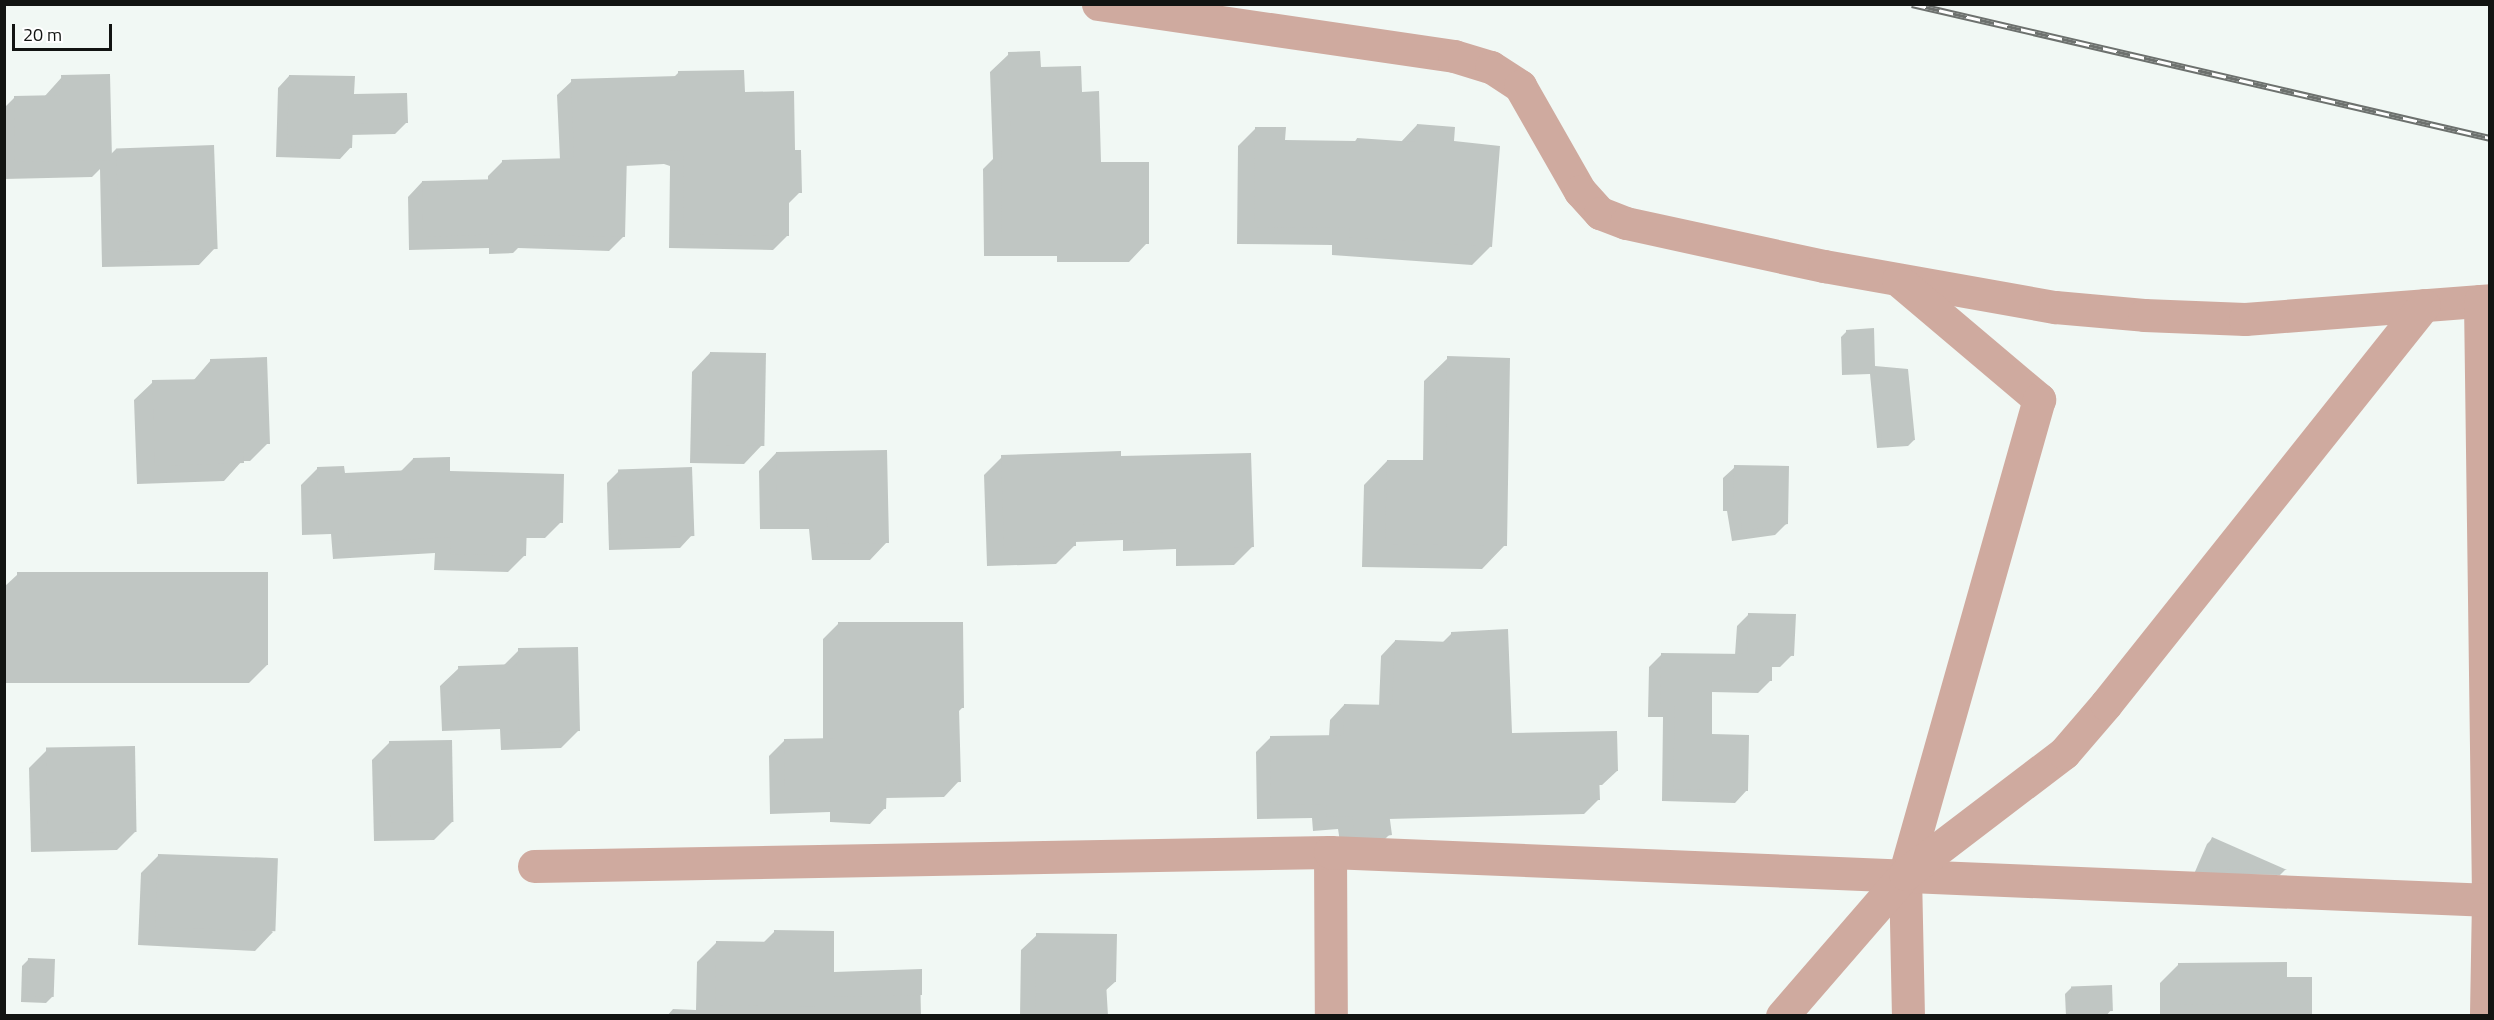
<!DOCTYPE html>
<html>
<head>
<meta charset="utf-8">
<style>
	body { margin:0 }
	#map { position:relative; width:2494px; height:1020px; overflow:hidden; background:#f1f8f4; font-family:"Titillium Web",sans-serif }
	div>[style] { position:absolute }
	.shadow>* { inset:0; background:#0003 }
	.building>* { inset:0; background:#c0c6c3; transform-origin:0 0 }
	.street>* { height:33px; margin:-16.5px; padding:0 16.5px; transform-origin:16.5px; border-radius:16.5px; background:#cfaa9f }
	.rail>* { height:7px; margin-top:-3.5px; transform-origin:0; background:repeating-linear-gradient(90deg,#fff 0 14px,#6d716e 0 28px); box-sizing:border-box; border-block:2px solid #6d716e }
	span { translate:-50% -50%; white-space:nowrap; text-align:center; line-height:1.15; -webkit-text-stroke:5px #fff; paint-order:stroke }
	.frame { position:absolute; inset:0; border:6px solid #121412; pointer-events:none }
	.scale { position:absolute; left:12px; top:24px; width:100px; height:27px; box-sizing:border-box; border:3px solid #121412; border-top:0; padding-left:8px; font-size:18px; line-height:21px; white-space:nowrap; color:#121412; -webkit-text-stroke:4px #fff; paint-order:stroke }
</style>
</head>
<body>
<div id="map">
	<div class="shadow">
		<i style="clip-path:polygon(1009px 54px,1039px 68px,1080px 93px,1100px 164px,1147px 243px,1129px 262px,1057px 262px,1057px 256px,984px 256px,983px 169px,993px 159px,990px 72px)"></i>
		<i style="clip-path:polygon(679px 72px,743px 94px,794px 152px,800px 192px,788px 204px,787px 236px,773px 250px,669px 248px,670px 166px,664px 164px,625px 166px,624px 236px,609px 251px,518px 248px,513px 253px,489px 254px,489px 248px,409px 250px,408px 197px,422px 182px,488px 181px,488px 176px,502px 162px,560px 160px,557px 95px,572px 81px,673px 78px)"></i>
		<i style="clip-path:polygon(289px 76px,406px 123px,395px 134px,351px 135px,351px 147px,340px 159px,276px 157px,278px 88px)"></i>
		<i style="clip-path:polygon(62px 77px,110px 155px,116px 149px,215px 248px,199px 265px,102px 267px,100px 169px,92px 177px,4px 179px,4px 108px,14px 98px,44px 97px)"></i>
		<i style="clip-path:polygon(1417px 125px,1452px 143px,1490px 247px,1472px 265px,1332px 255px,1332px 245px,1237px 244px,1238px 146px,1256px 128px,1284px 141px,1354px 142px,1357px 139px,1400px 143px)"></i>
		<i style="clip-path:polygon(1847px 331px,1874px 367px,1907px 371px,1914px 440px,1908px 446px,1877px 448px,1870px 374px,1842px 375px,1841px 337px)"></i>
		<i style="clip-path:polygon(710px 353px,762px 445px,744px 464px,690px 463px,692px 372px)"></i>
		<i style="clip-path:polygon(1448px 358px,1505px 545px,1482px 569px,1362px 567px,1364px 485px,1387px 461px,1423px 462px,1424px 381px)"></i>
		<i style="clip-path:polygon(211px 360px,268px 443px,250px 461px,242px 461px,224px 481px,137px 484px,134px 400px,153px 382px,193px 381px)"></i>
		<i style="clip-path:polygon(776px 453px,887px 542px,870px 560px,812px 560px,809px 529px,760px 529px,759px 471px)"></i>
		<i style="clip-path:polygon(1002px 457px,1119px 458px,1252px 547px,1234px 565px,1176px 566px,1176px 549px,1123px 551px,1123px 540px,1075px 542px,1075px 545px,1056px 564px,987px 566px,984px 475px)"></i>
		<i style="clip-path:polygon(413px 459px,449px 473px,561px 522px,545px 538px,525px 538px,525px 555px,508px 572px,434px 570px,435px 553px,333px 559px,331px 534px,302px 535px,301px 485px,318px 468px,343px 474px,400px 472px)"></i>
		<i style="clip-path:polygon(1735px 467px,1787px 523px,1775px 535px,1732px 541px,1727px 511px,1723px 511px,1723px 478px)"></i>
		<i style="clip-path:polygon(619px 471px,692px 535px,680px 548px,609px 550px,607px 483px)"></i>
		<i style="clip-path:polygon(18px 574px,267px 665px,249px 683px,4px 683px,4px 587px)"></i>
		<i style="clip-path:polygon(1749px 614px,1792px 655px,1780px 667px,1771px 667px,1770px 681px,1758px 693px,1711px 692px,1710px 736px,1747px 790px,1735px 803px,1662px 801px,1663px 717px,1648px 717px,1649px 667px,1662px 654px,1735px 655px,1737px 626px)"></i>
		<i style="clip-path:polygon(838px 624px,962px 708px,958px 712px,959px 781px,944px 797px,885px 798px,885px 808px,870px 824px,830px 822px,830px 812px,770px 814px,769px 756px,785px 740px,823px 740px,823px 639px)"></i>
		<i style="clip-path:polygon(1452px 633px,1511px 735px,1617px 771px,1602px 785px,1598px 785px,1599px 799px,1584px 814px,1388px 819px,1390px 834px,1376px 848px,1341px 848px,1338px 829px,1313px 831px,1312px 818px,1257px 819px,1256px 752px,1271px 737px,1329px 736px,1330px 720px,1344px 705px,1379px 706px,1381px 656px,1395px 641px,1442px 643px)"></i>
		<i style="clip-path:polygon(519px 650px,579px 730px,561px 748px,501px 750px,500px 729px,442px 731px,440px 686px,459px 668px,503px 666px)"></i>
		<i style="clip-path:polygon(390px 742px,452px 822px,434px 840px,374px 841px,372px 760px)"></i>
		<i style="clip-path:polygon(47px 750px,135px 832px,117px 850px,31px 852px,29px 768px)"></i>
		<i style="clip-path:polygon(2212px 839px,2285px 870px,2280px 875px,2194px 874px,2207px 844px)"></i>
		<i style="clip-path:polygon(159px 855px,273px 932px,255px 951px,138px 945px,141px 873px)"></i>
		<i style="clip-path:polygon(775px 931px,832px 973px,920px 970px,921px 1016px,667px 1016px,673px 1009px,696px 1010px,697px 962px,717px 942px,763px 943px)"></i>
		<i style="clip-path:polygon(1037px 935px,1115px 982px,1105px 991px,1107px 1016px,1020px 1016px,1021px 950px)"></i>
		<i style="clip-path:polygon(28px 960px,52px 997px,46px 1003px,21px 1002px,22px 966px)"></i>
		<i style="clip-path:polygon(2178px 965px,2286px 978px,2310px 1016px,2160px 1016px,2160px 983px)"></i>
		<i style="clip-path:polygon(2071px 988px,2111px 1010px,2106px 1016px,2066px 1016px,2065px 994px)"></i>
	</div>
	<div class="building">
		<i style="clip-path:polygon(1040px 51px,1041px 67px,1081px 66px,1082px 92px,1099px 91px,1101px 162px,1149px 162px,1149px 244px,1075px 244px,1075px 238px,1002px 238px,1001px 149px,1011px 149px,1008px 52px)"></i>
		<i style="clip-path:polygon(744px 70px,745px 92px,794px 91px,795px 150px,801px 150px,802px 193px,789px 193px,789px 236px,683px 234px,684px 152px,679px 150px,627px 153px,625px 237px,529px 235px,529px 240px,503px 240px,503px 234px,423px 237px,422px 181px,502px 179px,502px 160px,574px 158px,571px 79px,678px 76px,678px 71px)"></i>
		<i style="clip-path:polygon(110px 74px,112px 160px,15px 162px,14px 96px,62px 95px,61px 75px)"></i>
		<i style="clip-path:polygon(289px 75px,355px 76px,354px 94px,407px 93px,408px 123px,353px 124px,352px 148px,287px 146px)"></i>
		<i style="clip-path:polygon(1417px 124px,1455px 127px,1454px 141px,1500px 146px,1492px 247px,1349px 237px,1350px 228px,1254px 227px,1255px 127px,1286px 127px,1285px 140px,1356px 141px,1357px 138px,1415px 142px)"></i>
		<i style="left:214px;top:145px;width:104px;height:98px;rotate:88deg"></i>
		<i style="clip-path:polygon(1874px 328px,1875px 366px,1908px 369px,1915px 440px,1882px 443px,1875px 369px,1848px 369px,1846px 330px)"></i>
		<i style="left:710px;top:352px;width:56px;height:93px;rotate:1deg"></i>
		<i style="clip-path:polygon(1447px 356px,1510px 358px,1507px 546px,1385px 544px,1387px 460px,1446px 460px)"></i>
		<i style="clip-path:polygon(267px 357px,270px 444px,243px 444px,244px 463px,155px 466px,152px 380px,211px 379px,210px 359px)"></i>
		<i style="clip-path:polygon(887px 450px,889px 543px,829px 544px,826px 512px,777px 512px,776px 452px)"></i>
		<i style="clip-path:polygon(1121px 451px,1121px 456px,1251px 453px,1254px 547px,1194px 549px,1194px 531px,1141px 533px,1141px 522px,1076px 525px,1076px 546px,1004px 548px,1001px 455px)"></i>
		<i style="clip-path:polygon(450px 457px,450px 471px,564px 474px,563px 523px,527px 522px,526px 556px,450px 554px,451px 537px,349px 543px,348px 519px,318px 519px,317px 467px,344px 466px,345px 473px,413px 470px,413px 458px)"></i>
		<i style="clip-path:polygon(1734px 465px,1789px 466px,1788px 524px,1742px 531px,1738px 500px,1733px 500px)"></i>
		<i style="left:692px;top:467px;width:69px;height:74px;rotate:88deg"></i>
		<i style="left:17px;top:572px;width:251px;height:93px"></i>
		<i style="clip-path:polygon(1748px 613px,1796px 614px,1794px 656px,1772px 655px,1772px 681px,1712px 680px,1712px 734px,1749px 735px,1748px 791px,1673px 789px,1675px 705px,1660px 705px,1661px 653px,1747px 654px)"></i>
		<i style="clip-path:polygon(838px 622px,963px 622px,964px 708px,959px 708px,961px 782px,887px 784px,886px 809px,845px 807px,845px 797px,785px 799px,784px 739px,838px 738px)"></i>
		<i style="clip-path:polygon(1508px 629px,1512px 733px,1617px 731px,1618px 771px,1599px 772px,1600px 800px,1388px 805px,1392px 835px,1385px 836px,1355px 834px,1352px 816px,1327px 817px,1326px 804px,1271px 805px,1270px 736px,1343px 735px,1344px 704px,1392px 705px,1395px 640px,1451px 642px,1451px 632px)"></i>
		<i style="clip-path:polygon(578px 647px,580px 731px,519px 733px,518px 712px,460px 713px,458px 666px,518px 664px,518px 648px)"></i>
		<i style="left:452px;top:740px;width:82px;height:63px;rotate:89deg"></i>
		<i style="left:135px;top:746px;width:86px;height:89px;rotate:89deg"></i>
		<i style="clip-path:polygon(2212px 837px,2287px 870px,2199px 869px)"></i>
		<i style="left:158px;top:854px;width:120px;height:73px;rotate:2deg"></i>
		<i style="clip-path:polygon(774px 930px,834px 931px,834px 972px,922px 969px,922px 995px,833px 997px,833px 1007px,715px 1005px,716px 941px,774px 942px)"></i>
		<i style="clip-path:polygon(1036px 933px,1117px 934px,1116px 982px,1106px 982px,1108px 1016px,1035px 1016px)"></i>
		<i style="left:28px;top:958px;width:27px;height:38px;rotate:2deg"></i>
		<i style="clip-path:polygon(2287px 962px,2287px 977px,2312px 977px,2312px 1016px,2276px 1016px,2276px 1003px,2178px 1005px,2178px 963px)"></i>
		<i style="left:2112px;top:985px;width:26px;height:41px;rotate:88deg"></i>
	</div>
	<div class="street">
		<i style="left:1098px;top:4px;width:360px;rotate:8.3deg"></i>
		<i style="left:1454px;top:56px;width:39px;rotate:17deg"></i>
		<i style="left:1491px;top:67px;width:35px;rotate:33deg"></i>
		<i style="left:1520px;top:86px;width:121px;rotate:60.3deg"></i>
		<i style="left:1580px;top:191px;width:30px;rotate:48deg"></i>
		<i style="left:1600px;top:213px;width:28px;rotate:21deg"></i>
		<i style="left:1626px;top:223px;width:203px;rotate:12.3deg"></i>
		<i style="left:1824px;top:266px;width:235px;rotate:10.1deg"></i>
		<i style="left:2055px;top:307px;width:89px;rotate:5.1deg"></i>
		<i style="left:2144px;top:315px;width:101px;rotate:2.3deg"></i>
		<i style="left:2245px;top:319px;width:246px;rotate:-4.4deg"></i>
		<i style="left:1898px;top:280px;width:185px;rotate:40.2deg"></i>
		<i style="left:2039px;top:399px;width:494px;rotate:105.8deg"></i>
		<i style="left:1905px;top:874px;width:142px;rotate:88.8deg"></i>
		<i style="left:2480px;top:301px;width:598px;rotate:89.23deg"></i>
		<i style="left:2488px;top:899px;width:117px;rotate:91deg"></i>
		<i style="left:1330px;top:852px;width:164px;rotate:89.7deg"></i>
		<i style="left:534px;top:866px;width:796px;rotate:-1.01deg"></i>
		<i style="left:1330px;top:852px;width:1161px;rotate:2.37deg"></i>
		<i style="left:1782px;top:1016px;width:188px;rotate:-49.1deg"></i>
		<i style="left:1905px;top:874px;width:200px;rotate:-37.3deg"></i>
		<i style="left:2064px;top:753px;width:65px;rotate:-49.4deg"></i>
		<i style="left:2106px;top:704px;width:510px;rotate:-51.45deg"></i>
	</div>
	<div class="rail">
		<i style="left:1912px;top:4px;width:593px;rotate:13.05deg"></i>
	</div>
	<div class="frame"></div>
	<div class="scale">20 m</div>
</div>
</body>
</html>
